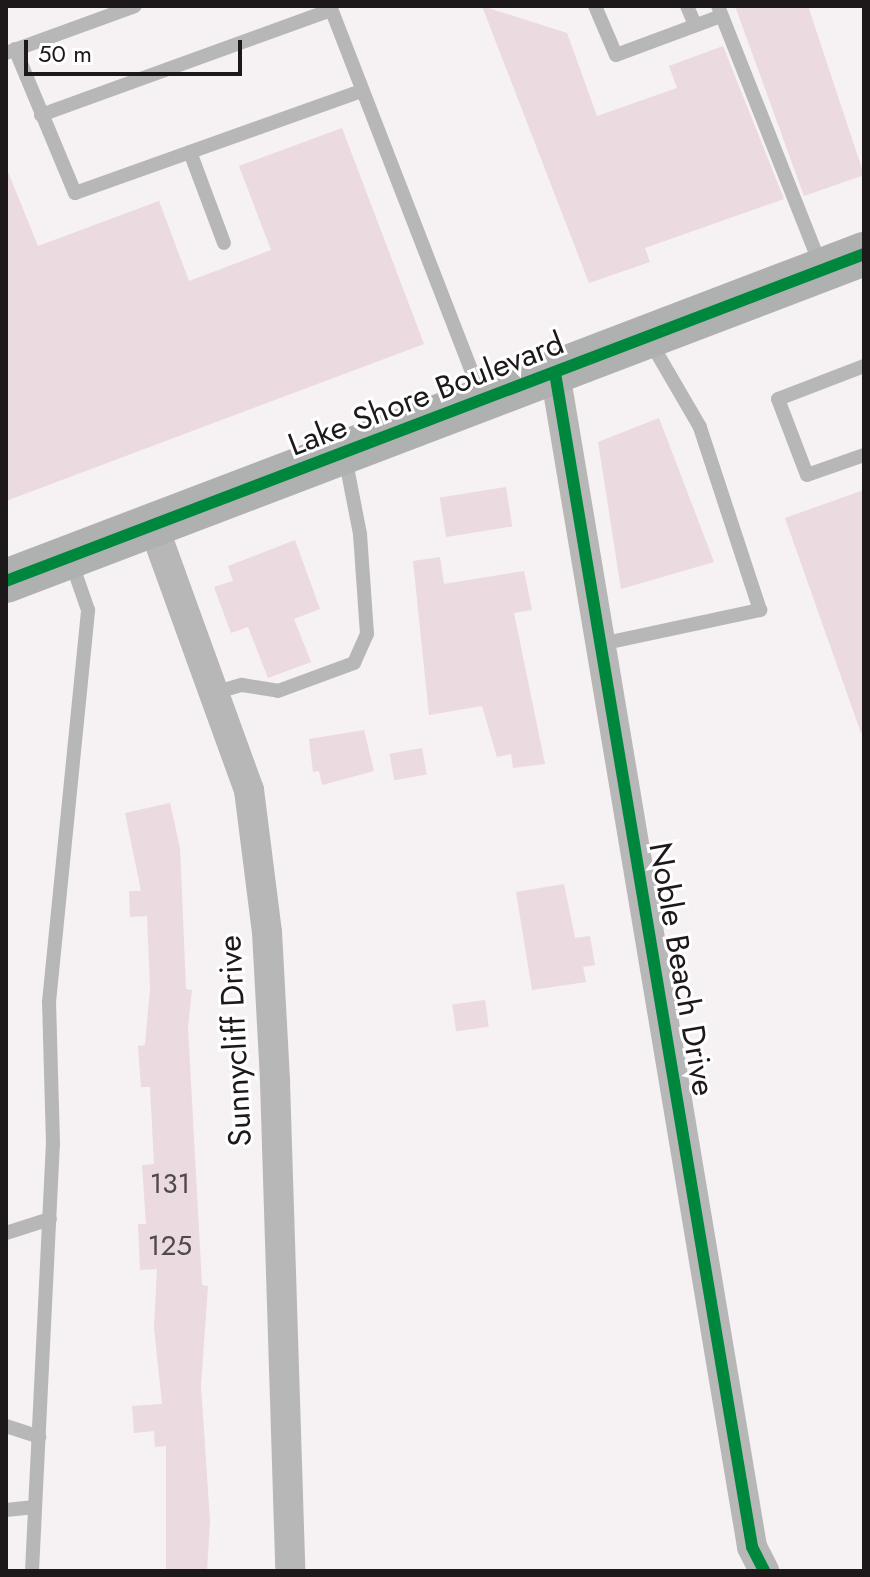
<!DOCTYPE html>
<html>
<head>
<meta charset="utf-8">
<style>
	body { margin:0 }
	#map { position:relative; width:870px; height:1577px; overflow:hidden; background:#f6f1f2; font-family:Jost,sans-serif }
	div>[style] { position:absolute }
	.building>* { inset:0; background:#ebdadf; transform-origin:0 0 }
	.service>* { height:14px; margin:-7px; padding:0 7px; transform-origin:7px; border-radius:7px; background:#b7b7b7 }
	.minor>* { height:30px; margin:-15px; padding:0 15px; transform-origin:15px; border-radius:15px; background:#b7b7b7 }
	.primary>* { height:44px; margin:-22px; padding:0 22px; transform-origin:22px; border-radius:22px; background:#afb0b0 }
	.cycleway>* { height:12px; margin:-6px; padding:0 6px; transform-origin:6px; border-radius:6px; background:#00873e }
	span { translate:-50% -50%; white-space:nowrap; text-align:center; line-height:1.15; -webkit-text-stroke:6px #fff; paint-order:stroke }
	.number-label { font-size:28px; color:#50494b }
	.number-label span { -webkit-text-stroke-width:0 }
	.street-label { font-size:32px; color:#1d191a }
	.frame { position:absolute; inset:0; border:8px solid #1d191a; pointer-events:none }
	.scale { position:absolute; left:24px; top:40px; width:218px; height:36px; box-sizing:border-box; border:4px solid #1d191a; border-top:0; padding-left:10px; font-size:24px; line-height:28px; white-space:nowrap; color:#1d191a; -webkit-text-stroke:6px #fff; paint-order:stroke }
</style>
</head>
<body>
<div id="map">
	<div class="building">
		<i style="clip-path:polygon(482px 6px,567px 33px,597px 116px,677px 88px,669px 66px,723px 46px,784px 199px,645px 248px,650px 262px,589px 283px)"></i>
		<i style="clip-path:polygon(735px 6px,808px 6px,864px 175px,804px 196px)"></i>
		<i style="clip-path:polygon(342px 128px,424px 344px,6px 501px,6px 167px,38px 246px,159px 201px,189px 281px,271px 250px,239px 166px)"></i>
		<i style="clip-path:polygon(659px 418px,714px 562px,621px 589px,598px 442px)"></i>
		<i style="left:506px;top:487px;width:40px;height:67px;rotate:81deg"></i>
		<i style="clip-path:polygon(864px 490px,864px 732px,861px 733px,785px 518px)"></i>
		<i style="clip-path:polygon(295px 540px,320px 609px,294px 619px,311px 662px,268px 678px,248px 627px,231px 633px,214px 587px,233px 581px,228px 566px)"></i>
		<i style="clip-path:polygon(440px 557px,444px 584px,524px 571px,532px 610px,514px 613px,545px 764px,513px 768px,511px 754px,497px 757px,482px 706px,429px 715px,413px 561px)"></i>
		<i style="clip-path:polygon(364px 730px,374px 771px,322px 785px,319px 771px,313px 772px,309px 739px)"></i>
		<i style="left:422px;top:748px;width:27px;height:33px;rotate:80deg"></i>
		<i style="clip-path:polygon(170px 803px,180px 848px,186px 989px,192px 990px,188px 1028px,202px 1285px,208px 1286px,201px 1386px,210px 1521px,207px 1571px,166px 1571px,166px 1446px,155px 1447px,154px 1431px,134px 1433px,132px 1406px,162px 1404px,154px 1328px,157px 1269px,140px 1270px,138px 1224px,146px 1224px,142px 1165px,154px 1164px,150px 1087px,141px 1087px,138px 1046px,145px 1045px,150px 988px,147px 916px,130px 917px,129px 891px,141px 891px,125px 813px)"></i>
		<i style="clip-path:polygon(564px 884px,575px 938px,590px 936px,595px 965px,583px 967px,586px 982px,532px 990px,516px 892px)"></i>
		<i style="left:485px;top:1000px;width:27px;height:33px;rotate:82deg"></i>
	</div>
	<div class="service">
		<i style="left:330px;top:6px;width:418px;rotate:68.8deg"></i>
		<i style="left:595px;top:6px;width:53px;rotate:66.8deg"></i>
		<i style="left:616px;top:55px;width:112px;rotate:-20.4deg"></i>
		<i style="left:687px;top:6px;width:21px;rotate:67deg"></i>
		<i style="left:718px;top:6px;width:280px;rotate:68.4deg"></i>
		<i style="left:15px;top:49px;width:156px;rotate:67.4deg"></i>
		<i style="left:75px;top:193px;width:305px;rotate:-19.6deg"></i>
		<i style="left:6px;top:53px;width:137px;rotate:-20deg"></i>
		<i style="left:41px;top:115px;width:308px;rotate:-19.9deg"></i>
		<i style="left:190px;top:152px;width:97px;rotate:69.5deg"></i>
		<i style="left:864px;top:366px;width:92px;rotate:159deg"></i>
		<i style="left:778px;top:399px;width:81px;rotate:69.1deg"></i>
		<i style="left:807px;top:475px;width:60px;rotate:-19.3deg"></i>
		<i style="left:601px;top:644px;width:163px;rotate:-12.1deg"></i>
		<i style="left:760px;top:610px;width:193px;rotate:-108.2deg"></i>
		<i style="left:700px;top:427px;width:99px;rotate:-120.2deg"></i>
		<i style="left:217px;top:692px;width:26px;rotate:-16deg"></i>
		<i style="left:242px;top:685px;width:36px;rotate:9deg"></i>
		<i style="left:278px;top:691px;width:81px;rotate:-20.2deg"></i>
		<i style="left:354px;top:663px;width:32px;rotate:-66deg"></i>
		<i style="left:367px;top:634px;width:100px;rotate:-94deg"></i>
		<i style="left:360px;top:534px;width:78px;rotate:-101deg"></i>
		<i style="left:6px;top:1233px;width:46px;rotate:-17.7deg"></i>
		<i style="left:6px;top:1426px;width:35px;rotate:18deg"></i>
		<i style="left:6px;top:1510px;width:29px;rotate:-6deg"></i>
		<i style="left:32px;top:1571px;width:428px;rotate:-87.2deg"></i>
		<i style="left:53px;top:1144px;width:142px;rotate:-91.6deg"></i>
		<i style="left:49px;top:1002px;width:394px;rotate:-84.3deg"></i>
		<i style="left:88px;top:610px;width:52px;rotate:-109.1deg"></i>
	</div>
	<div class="minor">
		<i style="left:555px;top:373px;width:1190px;rotate:80.47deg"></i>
		<i style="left:752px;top:1547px;width:27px;rotate:63deg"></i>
		<i style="left:153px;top:525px;width:282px;rotate:70.1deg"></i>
		<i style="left:249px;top:790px;width:143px;rotate:82.8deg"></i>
		<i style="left:267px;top:932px;width:150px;rotate:86.9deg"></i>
		<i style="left:275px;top:1082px;width:489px;rotate:88.2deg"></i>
	</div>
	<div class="primary">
		<i style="left:6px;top:581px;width:918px;rotate:-20.86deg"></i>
	</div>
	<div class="cycleway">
		<i style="left:555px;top:373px;width:1190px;rotate:80.47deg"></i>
		<i style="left:752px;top:1547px;width:27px;rotate:63deg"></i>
		<i style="left:6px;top:581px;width:918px;rotate:-20.86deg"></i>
	</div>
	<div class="number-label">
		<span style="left:170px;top:1184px">131</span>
		<span style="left:170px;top:1246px">125</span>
	</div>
	<div class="street-label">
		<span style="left:426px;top:394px;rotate:-21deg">Lake Shore Boulevard</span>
		<span style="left:682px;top:969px;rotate:80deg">Noble Beach Drive</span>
		<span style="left:235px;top:1041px;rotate:-93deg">Sunnycliff Drive</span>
	</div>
	<div class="frame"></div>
	<div class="scale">50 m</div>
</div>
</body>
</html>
